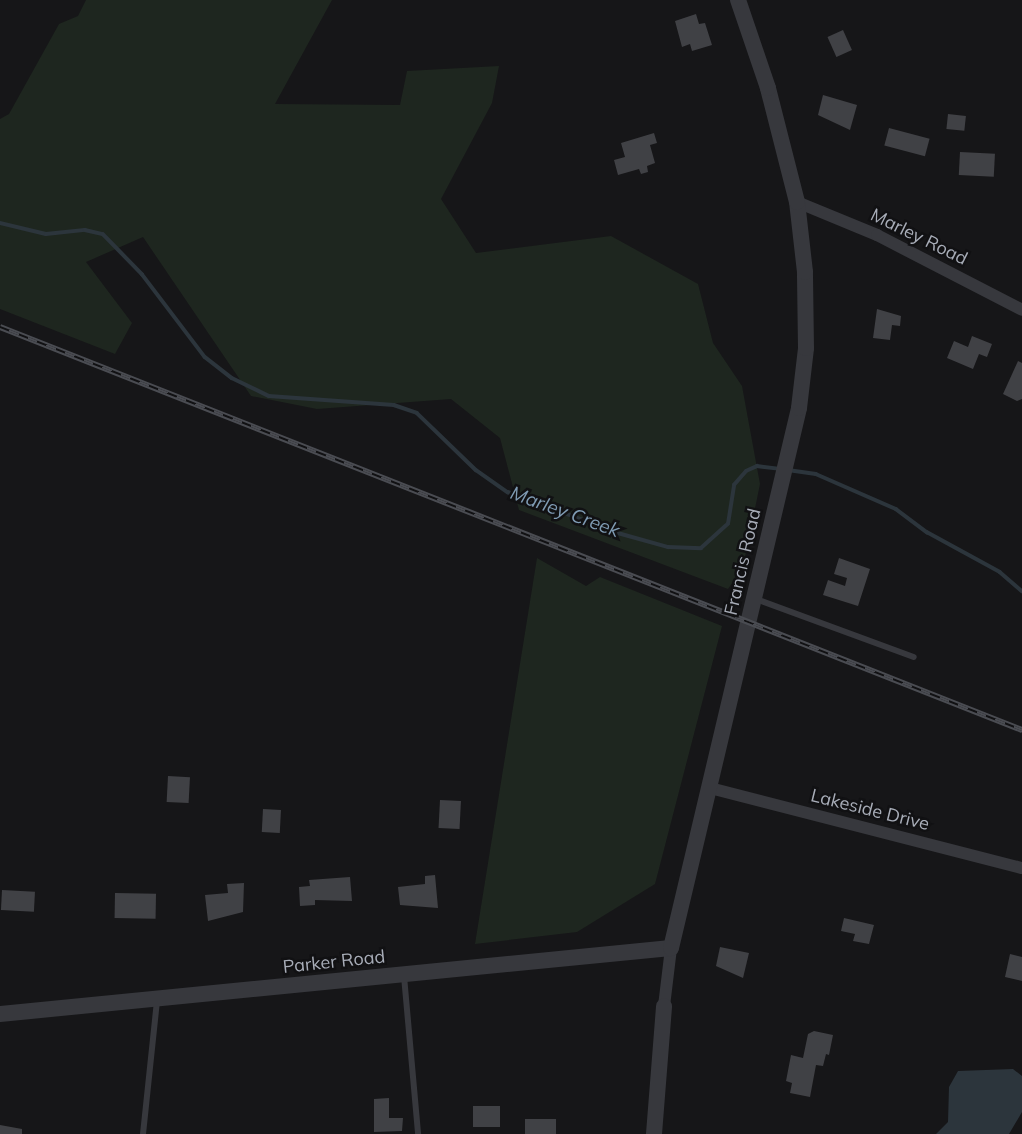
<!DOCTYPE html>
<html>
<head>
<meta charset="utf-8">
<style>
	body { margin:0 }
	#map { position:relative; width:1022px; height:1134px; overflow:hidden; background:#161618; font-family:Mulish,sans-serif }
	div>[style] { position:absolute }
	.green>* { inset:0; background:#1e261f }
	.water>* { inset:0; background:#2c353c }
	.stream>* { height:3.5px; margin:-1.75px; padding:0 1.75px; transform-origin:1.75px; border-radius:1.75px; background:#2c353c }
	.building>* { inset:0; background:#404145; transform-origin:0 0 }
	.service>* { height:6px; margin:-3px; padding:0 3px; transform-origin:3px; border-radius:3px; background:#37383d }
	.minor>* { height:12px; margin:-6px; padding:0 6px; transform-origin:6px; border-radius:6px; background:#37383d }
	.tertiary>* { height:16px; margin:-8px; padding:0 8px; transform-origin:8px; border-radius:8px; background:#37383d }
	.rail>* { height:6px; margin-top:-3px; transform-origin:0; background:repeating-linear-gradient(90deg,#111113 0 10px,#4a4c52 0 20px); box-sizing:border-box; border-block:2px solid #4a4c52 }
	span { translate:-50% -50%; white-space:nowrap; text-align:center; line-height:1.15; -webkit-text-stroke:5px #111113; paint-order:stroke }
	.street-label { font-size:18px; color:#a8adb8 }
	.water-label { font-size:19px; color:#7f9bb3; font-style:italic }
</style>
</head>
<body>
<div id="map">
	<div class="green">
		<i style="clip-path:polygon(86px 0,332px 0,275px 104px,400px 105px,407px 71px,499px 66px,492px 103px,441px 199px,476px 253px,611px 236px,698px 284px,713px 343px,742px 386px,760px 484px,743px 567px,728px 589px,519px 510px,500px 438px,451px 399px,317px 409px,251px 396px,143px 237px,86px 262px,132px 323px,115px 354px,0 309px,0 119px,9px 114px,59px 24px,78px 16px)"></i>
		<i style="clip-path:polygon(537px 558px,586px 586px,600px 577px,722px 626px,655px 884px,577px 932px,475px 944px)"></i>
	</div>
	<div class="water">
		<i style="clip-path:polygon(1013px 1069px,1022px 1076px,1022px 1112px,1009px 1134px,936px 1134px,948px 1122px,949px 1087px,958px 1071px)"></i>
	</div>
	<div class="stream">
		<i style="left:0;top:223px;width:47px;rotate:13.4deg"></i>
		<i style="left:46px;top:234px;width:39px;rotate:-6deg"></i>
		<i style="left:85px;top:230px;width:18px;rotate:13deg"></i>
		<i style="left:103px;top:234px;width:56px;rotate:45.7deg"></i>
		<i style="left:142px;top:274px;width:104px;rotate:52.8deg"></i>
		<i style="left:205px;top:357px;width:34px;rotate:38deg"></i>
		<i style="left:232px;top:378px;width:41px;rotate:25.9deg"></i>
		<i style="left:269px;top:396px;width:125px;rotate:4.1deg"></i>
		<i style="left:394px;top:405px;width:24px;rotate:19deg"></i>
		<i style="left:417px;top:413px;width:82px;rotate:44deg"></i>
		<i style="left:476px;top:470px;width:39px;rotate:35deg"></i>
		<i style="left:508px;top:492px;width:117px;rotate:20.4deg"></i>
		<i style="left:618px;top:533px;width:52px;rotate:15.6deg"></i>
		<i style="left:668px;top:547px;width:33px;rotate:2deg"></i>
		<i style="left:701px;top:548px;width:36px;rotate:-42deg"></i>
		<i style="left:728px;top:524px;width:39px;rotate:-81deg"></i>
		<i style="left:734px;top:485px;width:18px;rotate:-49deg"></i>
		<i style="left:746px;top:471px;width:12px;rotate:-24deg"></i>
		<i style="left:757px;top:466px;width:23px;rotate:7deg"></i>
		<i style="left:788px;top:470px;width:28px;rotate:8deg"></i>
		<i style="left:816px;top:474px;width:87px;rotate:23.6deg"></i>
		<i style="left:896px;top:509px;width:39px;rotate:37deg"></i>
		<i style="left:927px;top:532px;width:83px;rotate:28.7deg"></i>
		<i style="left:1000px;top:572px;width:29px;rotate:41deg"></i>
	</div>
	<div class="building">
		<i style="clip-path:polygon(696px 14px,699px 24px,705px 23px,712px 45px,692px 51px,690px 44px,682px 47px,675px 21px)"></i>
		<i style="left:843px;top:30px;width:22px;height:17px;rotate:66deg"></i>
		<i style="clip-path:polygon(823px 95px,857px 105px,850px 130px,818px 115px)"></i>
		<i style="left:948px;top:114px;width:18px;height:15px;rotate:6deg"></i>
		<i style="left:889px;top:128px;width:42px;height:18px;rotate:15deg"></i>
		<i style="clip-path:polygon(654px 133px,657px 143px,650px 145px,655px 163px,647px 166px,648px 172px,641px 174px,639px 169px,618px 175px,614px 160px,625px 157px,621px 143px)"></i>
		<i style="left:960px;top:152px;width:35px;height:23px;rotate:3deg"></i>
		<i style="clip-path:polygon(877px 309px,901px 316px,900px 326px,892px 325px,890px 340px,873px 338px)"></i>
		<i style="clip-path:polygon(972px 336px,992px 344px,987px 357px,979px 354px,973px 369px,947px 358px,954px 341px,968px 347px)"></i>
		<i style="clip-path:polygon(1018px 361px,1022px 363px,1022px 399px,1017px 401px,1003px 394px)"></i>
		<i style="clip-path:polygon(839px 558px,870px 569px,858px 606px,823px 595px,828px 580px,845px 586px,847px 578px,834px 574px)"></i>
		<i style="left:168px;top:776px;width:22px;height:26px;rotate:3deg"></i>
		<i style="left:440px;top:800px;width:21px;height:28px;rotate:3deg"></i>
		<i style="left:263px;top:809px;width:18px;height:23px;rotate:3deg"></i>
		<i style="clip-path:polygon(435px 875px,438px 908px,400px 905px,398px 887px,425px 884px,425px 876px)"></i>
		<i style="clip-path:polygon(350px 877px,352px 901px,315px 900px,315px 905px,300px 906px,299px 887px,310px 886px,309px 880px)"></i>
		<i style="clip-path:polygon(244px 883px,243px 912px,208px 921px,205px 895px,228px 893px,227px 884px)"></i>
		<i style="left:2px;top:890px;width:33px;height:20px;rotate:3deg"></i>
		<i style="left:115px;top:893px;width:41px;height:25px;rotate:1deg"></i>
		<i style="clip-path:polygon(844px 918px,874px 925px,869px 944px,853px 941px,855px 934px,841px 931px)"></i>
		<i style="clip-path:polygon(720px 947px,749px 953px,743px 978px,716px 966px)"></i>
		<i style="clip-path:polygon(1010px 954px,1022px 957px,1022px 981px,1005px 977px)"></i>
		<i style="clip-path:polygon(814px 1031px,833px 1035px,829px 1055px,826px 1054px,823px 1066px,816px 1065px,810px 1097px,790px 1093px,792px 1083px,786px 1081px,791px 1055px,803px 1058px,808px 1034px)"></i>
		<i style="clip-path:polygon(389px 1098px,389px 1118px,403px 1118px,402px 1131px,374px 1132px,374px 1099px)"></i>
		<i style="left:473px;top:1106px;width:27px;height:21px"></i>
		<i style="left:556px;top:1119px;width:15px;height:31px;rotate:90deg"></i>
		<i style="clip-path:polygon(0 1125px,22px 1129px,22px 1134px,0 1134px)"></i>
	</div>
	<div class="service">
		<i style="left:756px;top:599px;width:168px;rotate:20.2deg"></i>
		<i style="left:404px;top:976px;width:159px;rotate:84.9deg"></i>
		<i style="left:143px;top:1134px;width:134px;rotate:-84deg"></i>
	</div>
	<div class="minor">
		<i style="left:797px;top:202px;width:87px;rotate:22.4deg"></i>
		<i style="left:877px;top:235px;width:163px;rotate:27.3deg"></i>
		<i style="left:710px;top:788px;width:322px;rotate:14.4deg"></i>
		<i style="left:664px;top:1006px;width:58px;rotate:-83.1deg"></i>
	</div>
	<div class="tertiary">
		<i style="left:0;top:1014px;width:674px;rotate:-5.62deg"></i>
		<i style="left:671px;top:948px;width:555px;rotate:-76.66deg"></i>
		<i style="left:799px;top:408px;width:60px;rotate:-83.3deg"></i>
		<i style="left:806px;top:348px;width:76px;rotate:-90.8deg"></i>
		<i style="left:805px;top:272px;width:70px;rotate:-96.5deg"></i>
		<i style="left:797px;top:202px;width:118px;rotate:-104.3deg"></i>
		<i style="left:768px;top:88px;width:93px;rotate:-108.8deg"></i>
		<i style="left:654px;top:1134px;width:128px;rotate:-85.5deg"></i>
	</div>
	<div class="rail">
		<i style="left:0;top:327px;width:1099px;rotate:21.52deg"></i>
	</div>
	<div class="street-label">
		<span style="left:919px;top:237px;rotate:26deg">Marley Road</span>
		<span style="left:743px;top:562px;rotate:-77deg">Francis Road</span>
		<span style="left:870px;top:810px;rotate:14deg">Lakeside Drive</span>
		<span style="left:334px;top:962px;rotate:-6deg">Parker Road</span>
	</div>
	<div class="water-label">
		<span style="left:565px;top:512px;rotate:20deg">Marley Creek</span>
	</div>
</div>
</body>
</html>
